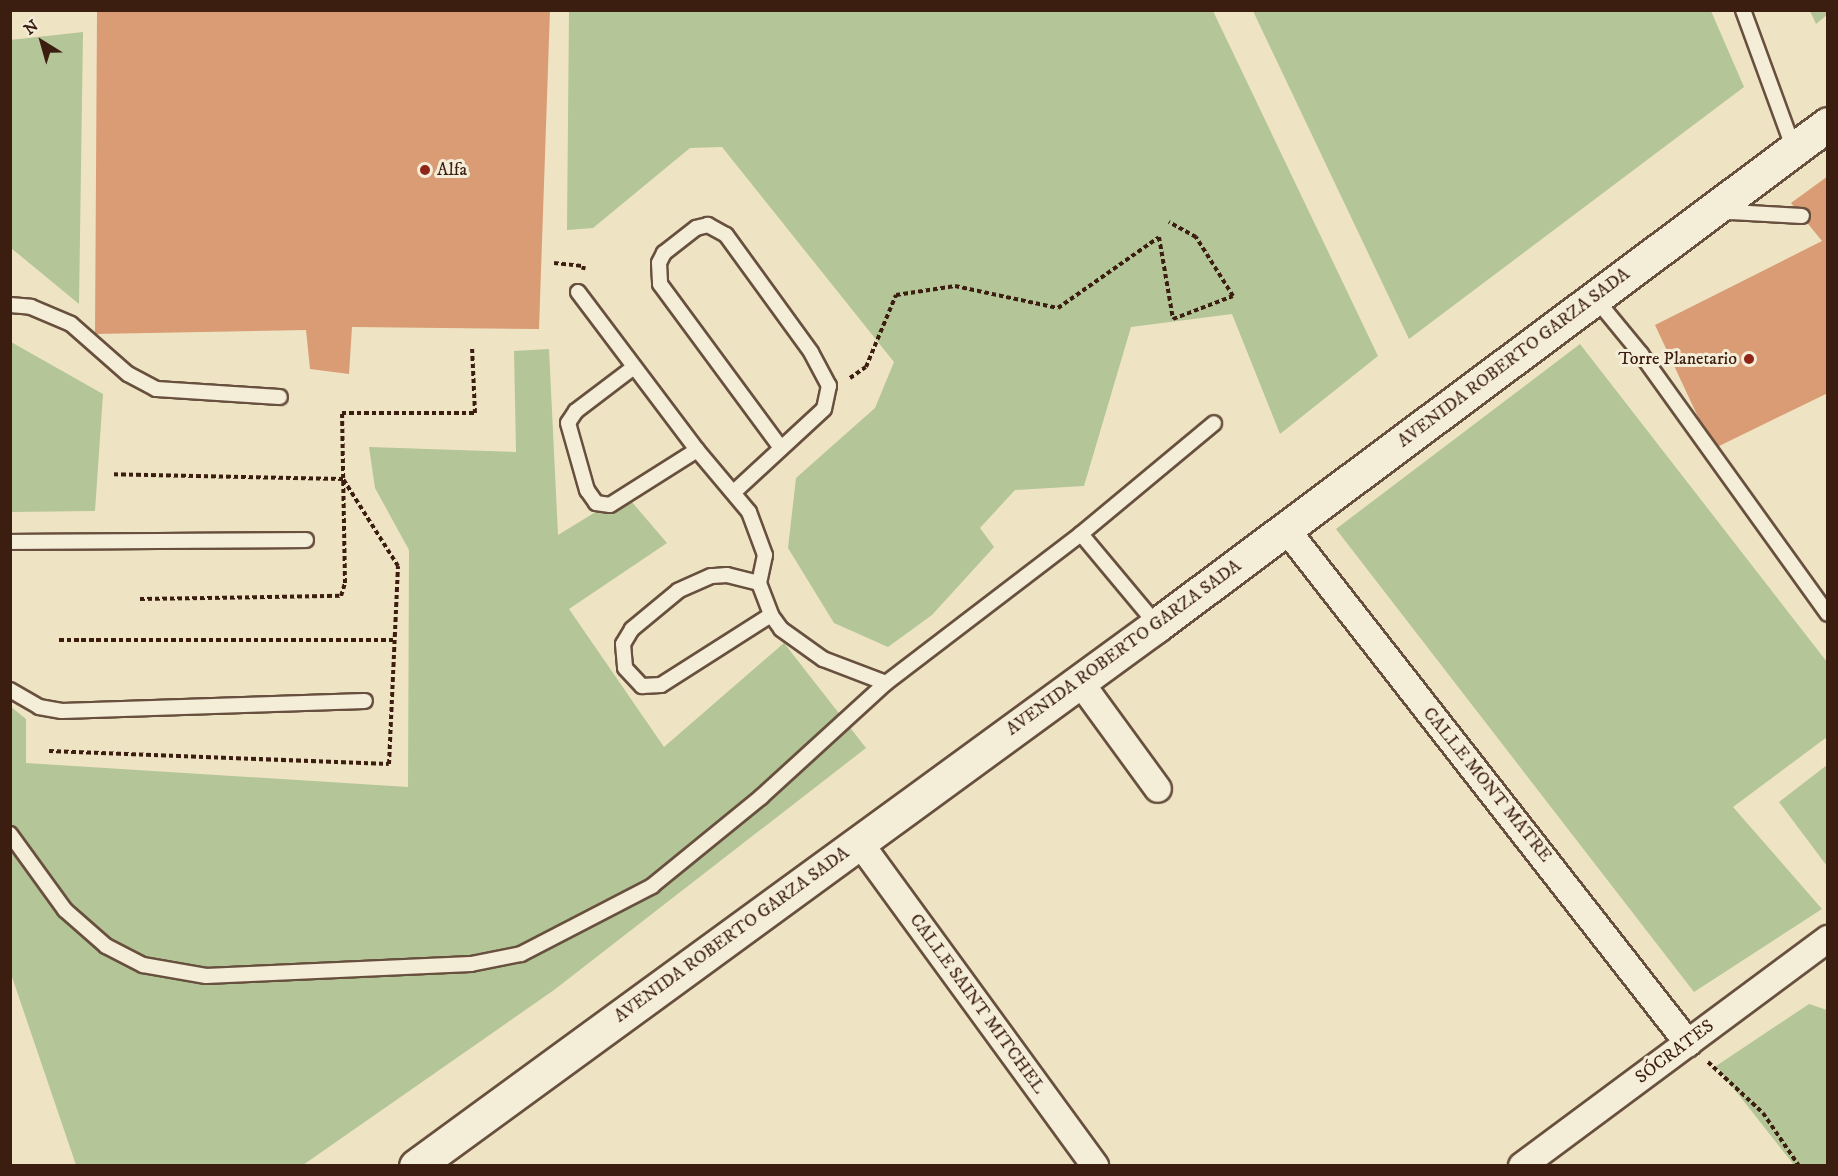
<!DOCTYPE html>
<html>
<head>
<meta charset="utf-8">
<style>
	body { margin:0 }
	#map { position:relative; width:1838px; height:1176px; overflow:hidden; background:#eee4c3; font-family:"IM FELL DW Pica",serif }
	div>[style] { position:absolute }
	.green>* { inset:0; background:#b4c597 }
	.building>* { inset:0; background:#da9c75 }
	.path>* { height:4px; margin-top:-2px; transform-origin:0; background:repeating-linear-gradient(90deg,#3c1e11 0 4.5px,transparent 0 7.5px) }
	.roads { filter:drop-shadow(2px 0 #68503e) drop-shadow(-2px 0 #68503e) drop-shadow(0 2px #68503e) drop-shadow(0 -2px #68503e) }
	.lane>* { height:14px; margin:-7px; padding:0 7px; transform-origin:7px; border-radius:7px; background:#f4edd8 }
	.street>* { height:26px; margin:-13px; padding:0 13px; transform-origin:13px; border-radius:13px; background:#f4edd8 }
	.secondary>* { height:33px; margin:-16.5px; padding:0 16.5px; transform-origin:16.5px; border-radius:16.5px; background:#f4edd8 }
	.dots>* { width:16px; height:16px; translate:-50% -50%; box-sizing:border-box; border:3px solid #f4edd8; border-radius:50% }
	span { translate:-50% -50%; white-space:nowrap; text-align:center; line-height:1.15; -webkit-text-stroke:6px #f4edd8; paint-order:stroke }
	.poi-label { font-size:18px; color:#3c1e11 }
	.left { translate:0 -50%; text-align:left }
	.right { translate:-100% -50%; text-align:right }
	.street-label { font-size:18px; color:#3c1e11 }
	.frame { position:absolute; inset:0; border:12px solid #3c1e11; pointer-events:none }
	.north { position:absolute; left:12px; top:12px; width:60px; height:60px; -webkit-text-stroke:4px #f4edd8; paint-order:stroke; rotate:323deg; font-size:16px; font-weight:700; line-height:24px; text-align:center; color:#3c1e11 }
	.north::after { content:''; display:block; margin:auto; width:21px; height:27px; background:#3c1e11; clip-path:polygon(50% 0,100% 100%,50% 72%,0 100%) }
</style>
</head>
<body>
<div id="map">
	<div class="green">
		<i style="clip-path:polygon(569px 11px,1213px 11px,1378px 356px,1280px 434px,1232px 314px,1131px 327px,1084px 486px,1015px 490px,980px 528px,994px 547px,932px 615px,888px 647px,834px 623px,788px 548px,796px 478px,875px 408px,894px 362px,722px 147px,690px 148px,593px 228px,567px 230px)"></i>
		<i style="clip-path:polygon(1253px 11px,1711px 11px,1744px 87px,1409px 339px)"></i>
		<i style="clip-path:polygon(1810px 11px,1827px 11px,1827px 15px,1816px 24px)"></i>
		<i style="clip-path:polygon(83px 32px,79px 304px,11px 248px,10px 40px)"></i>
		<i style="clip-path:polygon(11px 342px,103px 394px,95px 511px,11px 512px)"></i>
		<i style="clip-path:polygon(1580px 344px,1827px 662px,1827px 737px,1733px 807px,1822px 909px,1694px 992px,1336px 529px)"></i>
		<i style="clip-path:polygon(549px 349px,558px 535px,625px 494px,667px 543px,569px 609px,664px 747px,784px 643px,866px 748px,554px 990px,303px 1165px,76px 1165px,11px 974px,10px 706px,26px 719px,26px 763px,408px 787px,409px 550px,375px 488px,369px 447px,516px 452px,514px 351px)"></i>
		<i style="clip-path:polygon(1827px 765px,1827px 866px,1779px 802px)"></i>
		<i style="clip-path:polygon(1809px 1004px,1827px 1010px,1827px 1165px,1794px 1165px,1716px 1066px)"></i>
	</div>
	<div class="building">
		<i style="clip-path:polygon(550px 10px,539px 329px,352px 327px,349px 374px,310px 369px,306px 330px,95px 334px,97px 12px)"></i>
		<i style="clip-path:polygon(1828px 176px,1828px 393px,1713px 449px,1655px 325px,1822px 241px,1791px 203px)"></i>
	</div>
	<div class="path">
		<i style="left:554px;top:263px;width:30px;rotate:6deg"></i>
		<i style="left:584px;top:266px;width:4px;rotate:104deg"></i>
		<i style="left:850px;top:378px;width:19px;rotate:-35deg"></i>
		<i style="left:866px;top:367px;width:78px;rotate:-67.4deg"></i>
		<i style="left:896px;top:295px;width:60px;rotate:-8.7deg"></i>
		<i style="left:955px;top:286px;width:105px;rotate:12.1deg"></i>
		<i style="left:1058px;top:308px;width:123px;rotate:-35.1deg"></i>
		<i style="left:1159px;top:237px;width:83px;rotate:80.3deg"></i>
		<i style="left:1173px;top:319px;width:64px;rotate:-21deg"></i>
		<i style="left:1233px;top:296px;width:70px;rotate:-122.1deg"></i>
		<i style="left:1196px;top:237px;width:31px;rotate:-151deg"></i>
		<i style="left:140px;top:599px;width:201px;rotate:-0.9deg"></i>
		<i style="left:341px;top:596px;width:14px;rotate:-73deg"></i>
		<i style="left:345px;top:583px;width:170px;rotate:-91deg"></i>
		<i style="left:342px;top:413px;width:133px"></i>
		<i style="left:475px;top:413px;width:66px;rotate:-92.6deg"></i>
		<i style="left:59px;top:640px;width:336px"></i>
		<i style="left:49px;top:751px;width:340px;rotate:2.2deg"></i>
		<i style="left:389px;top:764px;width:198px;rotate:-87.4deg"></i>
		<i style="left:398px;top:566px;width:103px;rotate:-122.3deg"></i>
		<i style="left:343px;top:479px;width:231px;rotate:-178.8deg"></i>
		<i style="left:1708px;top:1062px;width:75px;rotate:42.8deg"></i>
		<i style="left:1763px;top:1113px;width:64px;rotate:55.8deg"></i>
	</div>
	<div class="roads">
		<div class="lane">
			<i style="left:1743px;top:10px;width:148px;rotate:69.9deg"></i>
			<i style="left:1723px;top:205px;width:11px;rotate:41deg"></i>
			<i style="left:1731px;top:212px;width:71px;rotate:3.2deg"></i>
			<i style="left:578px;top:292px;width:198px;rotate:53deg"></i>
			<i style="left:697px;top:450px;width:81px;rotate:50deg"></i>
			<i style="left:749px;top:512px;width:46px;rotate:69.6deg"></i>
			<i style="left:765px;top:555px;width:29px;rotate:102deg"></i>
			<i style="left:759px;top:583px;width:34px;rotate:69deg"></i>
			<i style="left:771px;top:615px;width:17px;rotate:54deg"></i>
			<i style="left:781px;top:629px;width:52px;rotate:35.5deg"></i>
			<i style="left:823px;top:659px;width:67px;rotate:20.9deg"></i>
			<i style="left:1595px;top:298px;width:72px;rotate:50.6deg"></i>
			<i style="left:1641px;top:354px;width:320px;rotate:54.3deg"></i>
			<i style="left:10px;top:305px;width:21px;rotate:5deg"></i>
			<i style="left:31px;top:307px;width:43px;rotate:23deg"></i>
			<i style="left:71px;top:324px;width:76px;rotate:41.3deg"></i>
			<i style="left:128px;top:374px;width:32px;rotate:28deg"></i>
			<i style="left:156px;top:389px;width:124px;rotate:3.7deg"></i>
			<i style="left:634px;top:367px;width:73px;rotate:142.8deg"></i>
			<i style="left:576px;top:411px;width:14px;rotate:124deg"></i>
			<i style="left:568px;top:423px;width:70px;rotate:74.2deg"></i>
			<i style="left:587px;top:490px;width:16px;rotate:55deg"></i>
			<i style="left:596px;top:503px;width:14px;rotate:8deg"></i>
			<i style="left:610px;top:505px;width:103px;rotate:-32.3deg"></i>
			<i style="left:734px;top:492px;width:122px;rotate:-42.7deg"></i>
			<i style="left:824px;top:409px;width:24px;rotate:-78deg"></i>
			<i style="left:829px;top:386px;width:38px;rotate:-118deg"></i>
			<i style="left:811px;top:352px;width:145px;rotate:-126deg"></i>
			<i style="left:726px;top:235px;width:21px;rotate:-151deg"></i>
			<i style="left:708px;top:225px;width:12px;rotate:166deg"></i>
			<i style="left:696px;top:228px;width:41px;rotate:142deg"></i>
			<i style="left:664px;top:253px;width:11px;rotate:117deg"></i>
			<i style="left:659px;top:263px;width:21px;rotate:87deg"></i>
			<i style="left:660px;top:284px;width:204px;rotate:53.6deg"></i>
			<i style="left:1081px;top:534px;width:119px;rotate:50.1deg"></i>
			<i style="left:10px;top:542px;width:296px;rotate:-0.4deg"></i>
			<i style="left:759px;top:583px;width:33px;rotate:-166deg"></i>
			<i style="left:727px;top:575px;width:16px;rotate:176deg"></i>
			<i style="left:711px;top:576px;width:36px;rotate:156deg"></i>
			<i style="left:678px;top:591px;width:60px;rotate:140.4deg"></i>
			<i style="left:632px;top:629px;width:17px;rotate:121deg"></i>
			<i style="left:623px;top:644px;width:24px;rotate:85deg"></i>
			<i style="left:625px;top:668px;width:25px;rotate:47deg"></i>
			<i style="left:642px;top:686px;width:19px;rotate:-3deg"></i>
			<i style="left:661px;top:685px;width:130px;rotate:-32.5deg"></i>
			<i style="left:10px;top:690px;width:34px;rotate:30deg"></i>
			<i style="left:39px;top:707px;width:23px;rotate:10deg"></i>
			<i style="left:62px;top:711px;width:303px;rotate:-1.9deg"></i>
			<i style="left:10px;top:834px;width:94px;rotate:54.1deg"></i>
			<i style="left:65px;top:910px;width:55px;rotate:41.3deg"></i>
			<i style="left:106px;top:946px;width:42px;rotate:27.2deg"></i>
			<i style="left:143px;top:965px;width:64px;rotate:9.9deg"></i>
			<i style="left:206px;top:976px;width:265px;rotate:-2.6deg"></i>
			<i style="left:471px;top:964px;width:51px;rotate:-11.3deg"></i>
			<i style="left:521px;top:954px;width:148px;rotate:-27.4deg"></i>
			<i style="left:652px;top:886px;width:141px;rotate:-39.2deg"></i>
			<i style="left:761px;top:797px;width:169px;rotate:-42.4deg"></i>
			<i style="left:886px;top:683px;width:245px;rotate:-37.4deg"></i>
			<i style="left:1081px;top:534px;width:173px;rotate:-39.8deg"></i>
		</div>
		<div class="street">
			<i style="left:1286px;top:529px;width:653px;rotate:51.97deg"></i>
			<i style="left:1080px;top:682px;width:132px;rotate:53.9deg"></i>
			<i style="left:859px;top:842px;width:401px;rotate:53.9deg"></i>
			<i style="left:1522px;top:1166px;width:381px;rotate:-36.6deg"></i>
		</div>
		<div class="secondary">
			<i style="left:416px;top:1166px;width:917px;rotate:-36.13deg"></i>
			<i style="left:1157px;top:625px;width:837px;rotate:-36.75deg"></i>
		</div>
	</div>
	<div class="dots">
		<i style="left:425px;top:170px;background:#8f2418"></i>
		<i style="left:1749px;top:359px;background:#8f2418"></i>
	</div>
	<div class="poi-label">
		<span class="left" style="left:437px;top:170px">Alfa</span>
		<span class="right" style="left:1737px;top:359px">Torre Planetario</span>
	</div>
	<div class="street-label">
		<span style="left:1514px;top:358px;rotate:-37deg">AVENIDA ROBERTO GARZA SADA</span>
		<span style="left:1124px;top:648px;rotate:-36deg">AVENIDA ROBERTO GARZA SADA</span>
		<span style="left:1487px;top:785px;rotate:51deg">CALLE MONT MATRE</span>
		<span style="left:732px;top:935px;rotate:-36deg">AVENIDA ROBERTO GARZA SADA</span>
		<span style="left:977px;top:1004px;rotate:54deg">CALLE SAINT MITCHEL</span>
		<span style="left:1675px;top:1052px;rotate:-37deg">SÓCRATES</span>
	</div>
	<div class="frame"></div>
	<div class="north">N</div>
</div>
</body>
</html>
